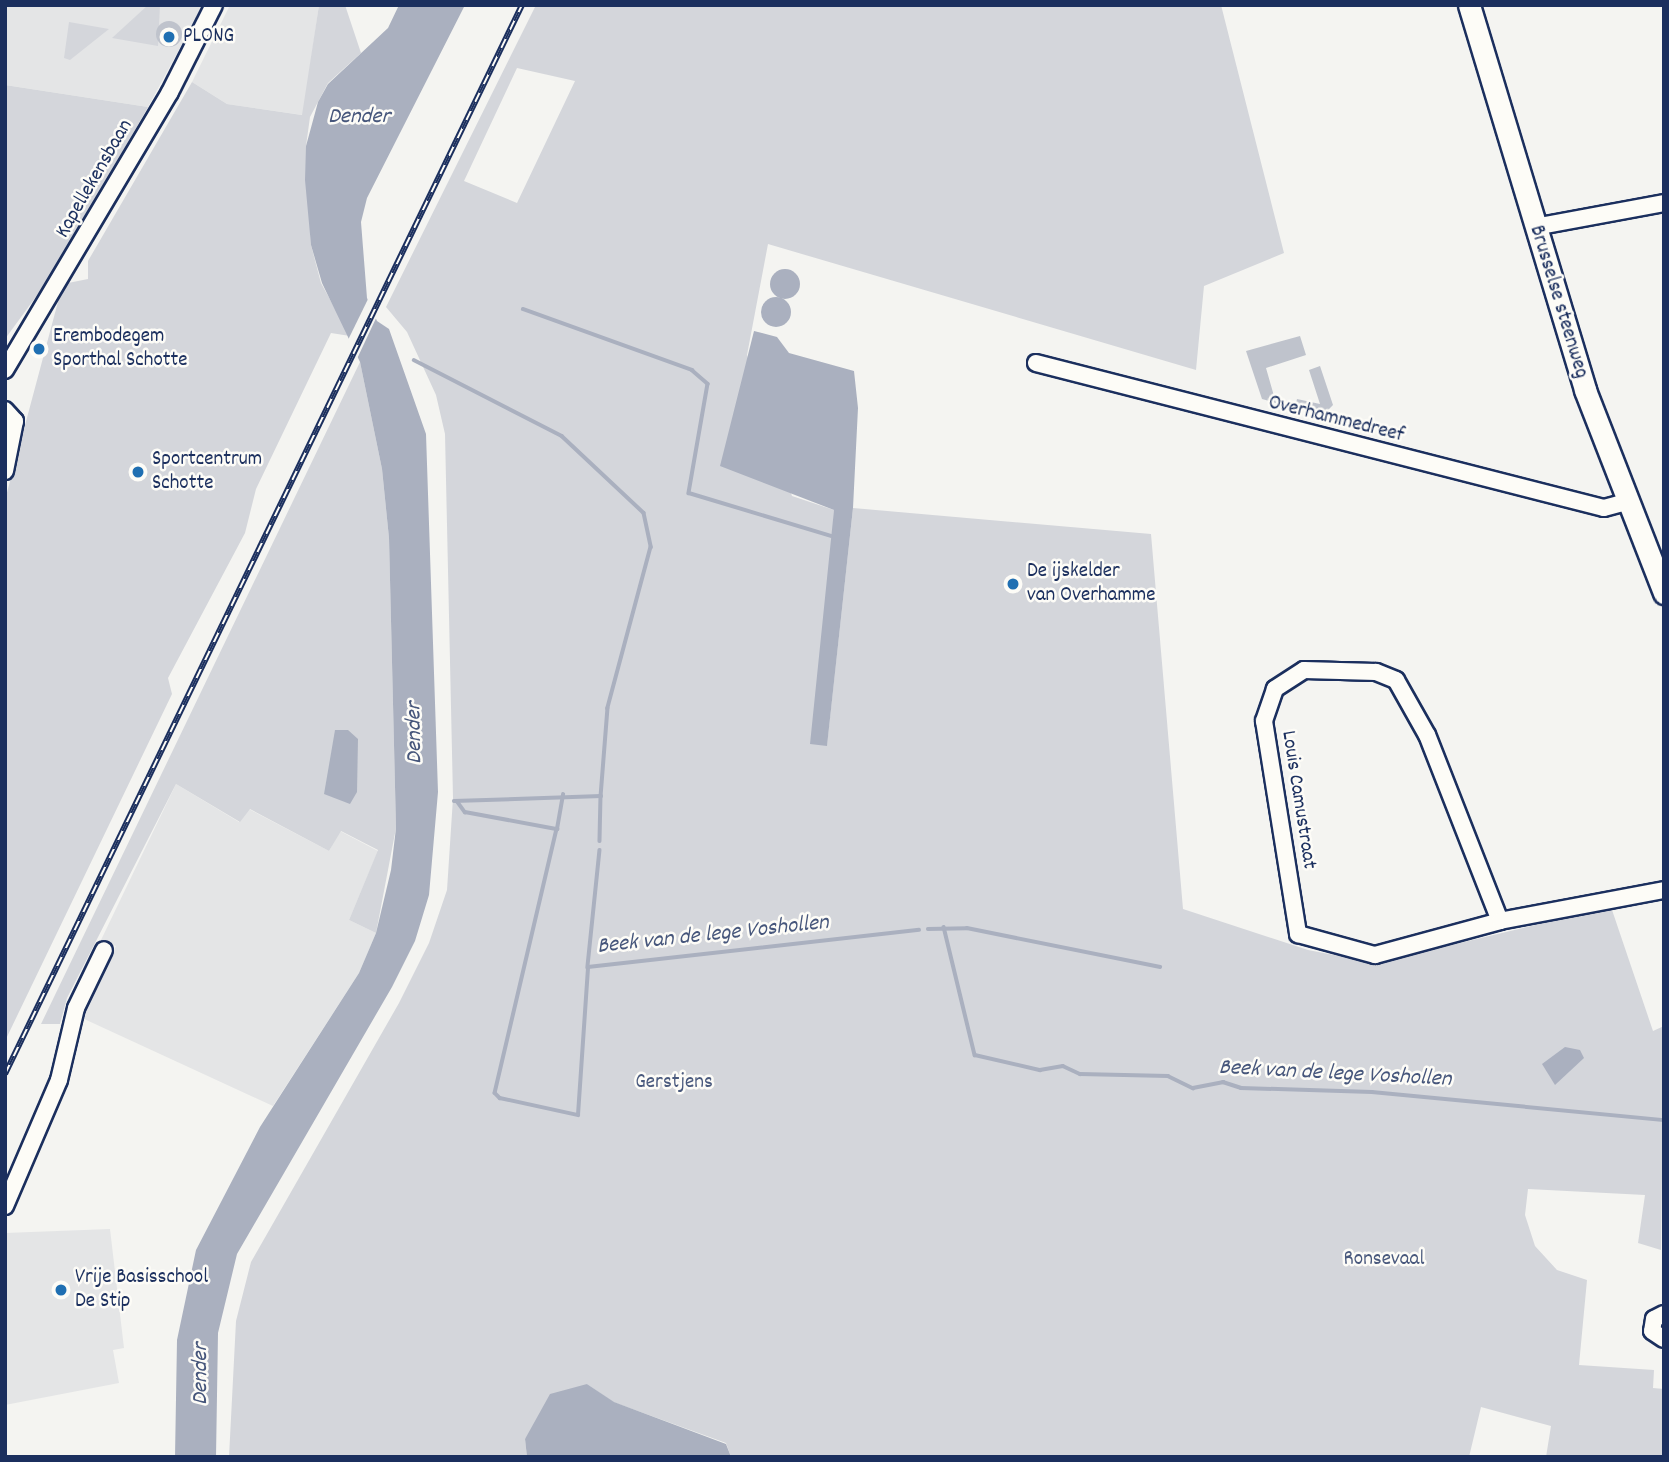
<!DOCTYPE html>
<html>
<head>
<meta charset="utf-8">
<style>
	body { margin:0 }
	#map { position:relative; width:1669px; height:1462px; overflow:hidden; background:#f4f4f1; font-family:Dekko,sans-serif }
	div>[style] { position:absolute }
	.built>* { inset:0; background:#e4e5e6 }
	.green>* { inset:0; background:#d4d6db }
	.water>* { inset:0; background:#aab0bf }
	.round { border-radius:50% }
	.pier>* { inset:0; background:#f4f4f1 }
	.stream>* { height:3.5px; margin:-1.75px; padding:0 1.75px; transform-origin:1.75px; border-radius:1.75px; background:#aab0bf }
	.building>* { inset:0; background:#bfc3cc }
	.roads { filter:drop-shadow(2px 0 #1b2f5e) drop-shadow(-2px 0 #1b2f5e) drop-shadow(0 2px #1b2f5e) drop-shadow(0 -2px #1b2f5e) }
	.minor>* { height:16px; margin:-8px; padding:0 8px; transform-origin:8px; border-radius:8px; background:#fdfcf7 }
	.major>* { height:21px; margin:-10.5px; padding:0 10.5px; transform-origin:10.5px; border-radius:10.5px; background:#fdfcf7 }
	.rail>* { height:6px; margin-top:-3px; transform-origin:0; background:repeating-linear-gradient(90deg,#fdfcf7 0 10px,#1b2f5e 0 20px); box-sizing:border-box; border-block:2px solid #1b2f5e }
	.dots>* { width:19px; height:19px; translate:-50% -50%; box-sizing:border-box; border:4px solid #fdfcf7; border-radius:50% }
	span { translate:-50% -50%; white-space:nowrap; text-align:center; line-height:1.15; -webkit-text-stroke:5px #fdfcf7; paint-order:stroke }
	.poi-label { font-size:21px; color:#1b2f5e }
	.left { translate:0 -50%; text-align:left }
	.street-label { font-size:21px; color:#1b2f5e }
	.park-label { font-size:21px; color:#49597d }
	.water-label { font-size:23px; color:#46567b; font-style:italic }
	.frame { position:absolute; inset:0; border:7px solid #1b2f5e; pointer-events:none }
</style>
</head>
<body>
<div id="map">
	<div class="built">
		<i style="clip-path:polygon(5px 5px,203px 5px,148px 107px,5px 85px)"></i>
		<i style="clip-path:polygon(230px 5px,319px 5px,303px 115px,227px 104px,192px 82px)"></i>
		<i style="clip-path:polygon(176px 784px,239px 822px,249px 809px,329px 851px,340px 831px,378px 851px,349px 920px,376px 933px,359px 973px,273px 1106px,82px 1018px,116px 946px,101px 940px)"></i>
		<i style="clip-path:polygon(110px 1229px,124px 1348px,113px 1350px,119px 1383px,5px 1405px,5px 1233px)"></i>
	</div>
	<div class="green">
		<i style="clip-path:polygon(148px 5px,160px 5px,158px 46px,112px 38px)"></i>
		<i style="clip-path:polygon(319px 5px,345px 5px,361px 53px,328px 83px,310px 117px,306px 146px,311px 245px,321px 283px,350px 336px,331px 333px,256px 489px,245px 533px,168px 678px,172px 694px,5px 1041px,5px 500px,59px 298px,68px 283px,88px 279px,88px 261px,192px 82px,227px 104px,302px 115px)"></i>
		<i style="clip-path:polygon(evenodd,536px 5px,1221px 5px,1284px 253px,1204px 286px,1196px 370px,768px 244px,747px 355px,792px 496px,834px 510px,827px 745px,853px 508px,1151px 534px,1183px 909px,1308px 950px,1376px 963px,1611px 907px,1653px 1031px,1664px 1026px,1661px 1250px,1638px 1243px,1645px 1195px,1528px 1189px,1525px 1215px,1535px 1246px,1557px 1270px,1587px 1280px,1579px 1365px,1654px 1370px,1653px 1388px,1664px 1389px,1664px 1457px,1546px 1457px,1551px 1426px,1481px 1407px,1469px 1457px,731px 1457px,726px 1443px,613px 1402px,587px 1384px,525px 1439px,527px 1457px,229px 1457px,236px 1321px,251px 1262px,399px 1003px,429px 943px,447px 890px,453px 798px,445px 434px,436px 395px,407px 332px,386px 307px,536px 5px,517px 68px,575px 81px,517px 203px,464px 181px,517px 68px)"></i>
		<i style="clip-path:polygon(69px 22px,109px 29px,70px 60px,64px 58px)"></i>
		<i style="clip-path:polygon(5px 85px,148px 107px,54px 272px,5px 339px)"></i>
		<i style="clip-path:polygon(360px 362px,382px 469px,389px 538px,396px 828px,376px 933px,349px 920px,378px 850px,341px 831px,329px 851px,250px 809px,240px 822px,176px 784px,67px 998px,60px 1024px,41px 1024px)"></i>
	</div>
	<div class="water">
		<i style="clip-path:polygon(399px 5px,465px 5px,367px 198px,361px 222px,367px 298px,377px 321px,389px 329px,426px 434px,438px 792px,429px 895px,415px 941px,392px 987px,237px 1254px,218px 1333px,216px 1457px,175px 1457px,177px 1340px,196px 1250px,260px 1127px,359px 973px,376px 933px,391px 870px,396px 828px,389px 538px,382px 469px,360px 362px,322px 283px,311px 245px,305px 180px,306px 146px,318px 102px,328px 84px,388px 28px)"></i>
		<i class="round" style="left:770px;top:269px;width:30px;height:30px"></i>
		<i class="round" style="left:761px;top:297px;width:30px;height:30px"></i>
		<i style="clip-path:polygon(754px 331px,777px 337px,789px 353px,854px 371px,858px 408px,853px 508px,827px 746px,810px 744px,834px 510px,720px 466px)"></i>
		<i style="clip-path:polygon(335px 730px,348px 730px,358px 739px,357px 792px,350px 804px,324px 794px)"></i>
		<i style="clip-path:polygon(1565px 1047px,1580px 1050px,1584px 1058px,1555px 1085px,1542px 1064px)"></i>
		<i style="clip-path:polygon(587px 1384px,614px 1402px,726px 1444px,731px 1457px,527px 1457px,525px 1439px,550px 1394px)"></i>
	</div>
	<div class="pier">
		<i style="clip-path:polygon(370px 295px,378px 314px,356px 361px,348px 340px)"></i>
	</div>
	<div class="stream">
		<i style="left:523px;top:309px;width:180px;rotate:19.8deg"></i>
		<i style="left:692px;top:370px;width:21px;rotate:41deg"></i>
		<i style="left:708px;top:384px;width:111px;rotate:99.9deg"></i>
		<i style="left:689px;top:493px;width:148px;rotate:16.8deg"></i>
		<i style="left:414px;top:360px;width:166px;rotate:27.2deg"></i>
		<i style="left:562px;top:436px;width:112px;rotate:43.2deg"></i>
		<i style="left:644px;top:513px;width:35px;rotate:78deg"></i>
		<i style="left:651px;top:547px;width:167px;rotate:105deg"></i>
		<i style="left:608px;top:708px;width:88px;rotate:94.5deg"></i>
		<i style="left:454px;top:801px;width:147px;rotate:-1.9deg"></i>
		<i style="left:601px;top:796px;width:45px;rotate:91.3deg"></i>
		<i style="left:457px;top:801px;width:14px;rotate:54deg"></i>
		<i style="left:465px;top:812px;width:94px;rotate:10.5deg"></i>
		<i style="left:557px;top:829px;width:35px;rotate:-80deg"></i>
		<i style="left:557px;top:829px;width:271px;rotate:103.2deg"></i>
		<i style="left:495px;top:1093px;width:7px;rotate:45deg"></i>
		<i style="left:500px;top:1098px;width:80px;rotate:12.3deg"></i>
		<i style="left:578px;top:1115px;width:148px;rotate:-86.1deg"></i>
		<i style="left:600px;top:850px;width:118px;rotate:95.9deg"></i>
		<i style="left:588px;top:967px;width:333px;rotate:-6.4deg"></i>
		<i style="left:944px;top:927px;width:132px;rotate:76.4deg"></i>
		<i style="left:975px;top:1055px;width:67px;rotate:13deg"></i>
		<i style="left:1040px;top:1070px;width:23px;rotate:-10deg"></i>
		<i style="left:1063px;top:1066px;width:19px;rotate:25deg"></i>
		<i style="left:1080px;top:1074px;width:88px;rotate:1.3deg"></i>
		<i style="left:1168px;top:1076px;width:28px;rotate:26deg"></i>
		<i style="left:1193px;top:1088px;width:31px;rotate:-11deg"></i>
		<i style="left:1223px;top:1082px;width:19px;rotate:18deg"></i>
		<i style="left:1241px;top:1088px;width:131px;rotate:1.7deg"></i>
		<i style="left:1372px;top:1092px;width:293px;rotate:5.5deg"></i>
		<i style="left:928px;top:929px;width:39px;rotate:-1deg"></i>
		<i style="left:967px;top:928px;width:197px;rotate:11.4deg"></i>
	</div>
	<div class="building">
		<i class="round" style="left:156px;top:21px;width:26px;height:26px"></i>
		<i style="clip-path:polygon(1300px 336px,1306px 355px,1266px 368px,1276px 403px,1262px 399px,1246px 351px)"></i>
		<i style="clip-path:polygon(1320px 366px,1333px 405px,1323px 415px,1295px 407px,1297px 399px,1320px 404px,1309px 370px)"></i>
	</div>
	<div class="roads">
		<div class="minor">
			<i style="left:1535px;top:227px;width:131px;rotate:-10.5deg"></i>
			<i style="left:1036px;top:363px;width:586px;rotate:14.32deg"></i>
			<i style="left:1604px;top:508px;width:23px;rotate:-15deg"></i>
			<i style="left:5px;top:370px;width:323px;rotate:-59.3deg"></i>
			<i style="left:170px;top:92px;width:97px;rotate:-63.2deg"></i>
			<i style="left:5px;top:410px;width:15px;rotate:48deg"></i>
			<i style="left:15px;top:421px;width:51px;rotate:101.3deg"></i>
			<i style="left:1500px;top:921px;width:200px;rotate:-111.4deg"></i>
			<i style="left:1427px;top:735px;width:63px;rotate:-119.4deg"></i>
			<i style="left:1396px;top:680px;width:22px;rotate:-158deg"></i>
			<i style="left:1376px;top:672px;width:72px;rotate:-178.4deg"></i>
			<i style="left:1304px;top:670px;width:35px;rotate:147deg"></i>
			<i style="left:1275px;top:689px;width:34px;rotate:109deg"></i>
			<i style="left:1264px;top:721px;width:216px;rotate:80.9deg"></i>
			<i style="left:1298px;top:934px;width:80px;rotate:15.3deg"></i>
			<i style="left:1375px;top:955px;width:130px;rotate:-15.2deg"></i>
			<i style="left:1500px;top:921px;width:167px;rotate:-10.7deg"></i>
			<i style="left:5px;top:1206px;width:137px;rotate:-66.8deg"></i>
			<i style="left:59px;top:1080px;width:74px;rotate:-76.7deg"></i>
			<i style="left:76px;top:1008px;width:64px;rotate:-64.2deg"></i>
			<i style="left:1664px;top:1314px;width:11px;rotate:153deg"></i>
			<i style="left:1654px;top:1319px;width:12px;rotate:99deg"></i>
			<i style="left:1652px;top:1331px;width:14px;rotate:34deg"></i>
		</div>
		<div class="major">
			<i style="left:1469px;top:5px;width:402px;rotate:73.2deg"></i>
			<i style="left:1585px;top:390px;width:218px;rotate:68.7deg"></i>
		</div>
	</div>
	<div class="rail">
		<i style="left:5px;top:1074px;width:1187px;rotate:-64.19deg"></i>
	</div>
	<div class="dots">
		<i style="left:169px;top:37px;background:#1f6fb2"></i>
		<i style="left:39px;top:349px;background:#1f6fb2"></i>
		<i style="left:138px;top:472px;background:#1f6fb2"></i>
		<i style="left:1013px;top:584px;background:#1f6fb2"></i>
		<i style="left:61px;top:1290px;background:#1f6fb2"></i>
	</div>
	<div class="poi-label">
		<span class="left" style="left:183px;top:37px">PLONG</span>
		<span class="left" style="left:53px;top:349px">Erembodegem<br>Sporthal Schotte</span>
		<span class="left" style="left:152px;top:472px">Sportcentrum<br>Schotte</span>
		<span class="left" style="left:1027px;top:584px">De ijskelder<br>van Overhamme</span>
		<span class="left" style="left:75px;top:1290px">Vrije Basisschool<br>De Stip</span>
	</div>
	<div class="street-label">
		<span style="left:95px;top:179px;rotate:-60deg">Kapellekensbaan</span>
		<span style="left:1558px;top:302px;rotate:73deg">Brusselse steenweg</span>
		<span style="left:1336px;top:420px;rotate:14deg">Overhammedreef</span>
		<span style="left:1298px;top:800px;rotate:81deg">Louis Camustraat</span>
	</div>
	<div class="park-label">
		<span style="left:674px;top:1083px">Gerstjens</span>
		<span style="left:1384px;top:1260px">Ronsevaal</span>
	</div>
	<div class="water-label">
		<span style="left:359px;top:118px">Dender</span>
		<span style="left:416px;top:733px;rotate:-91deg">Dender</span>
		<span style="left:713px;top:936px;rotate:-6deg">Beek van de lege Voshollen</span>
		<span style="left:1335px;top:1075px;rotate:3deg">Beek van de lege Voshollen</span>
		<span style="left:202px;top:1374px;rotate:-90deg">Dender</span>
	</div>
	<div class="frame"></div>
</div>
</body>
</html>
